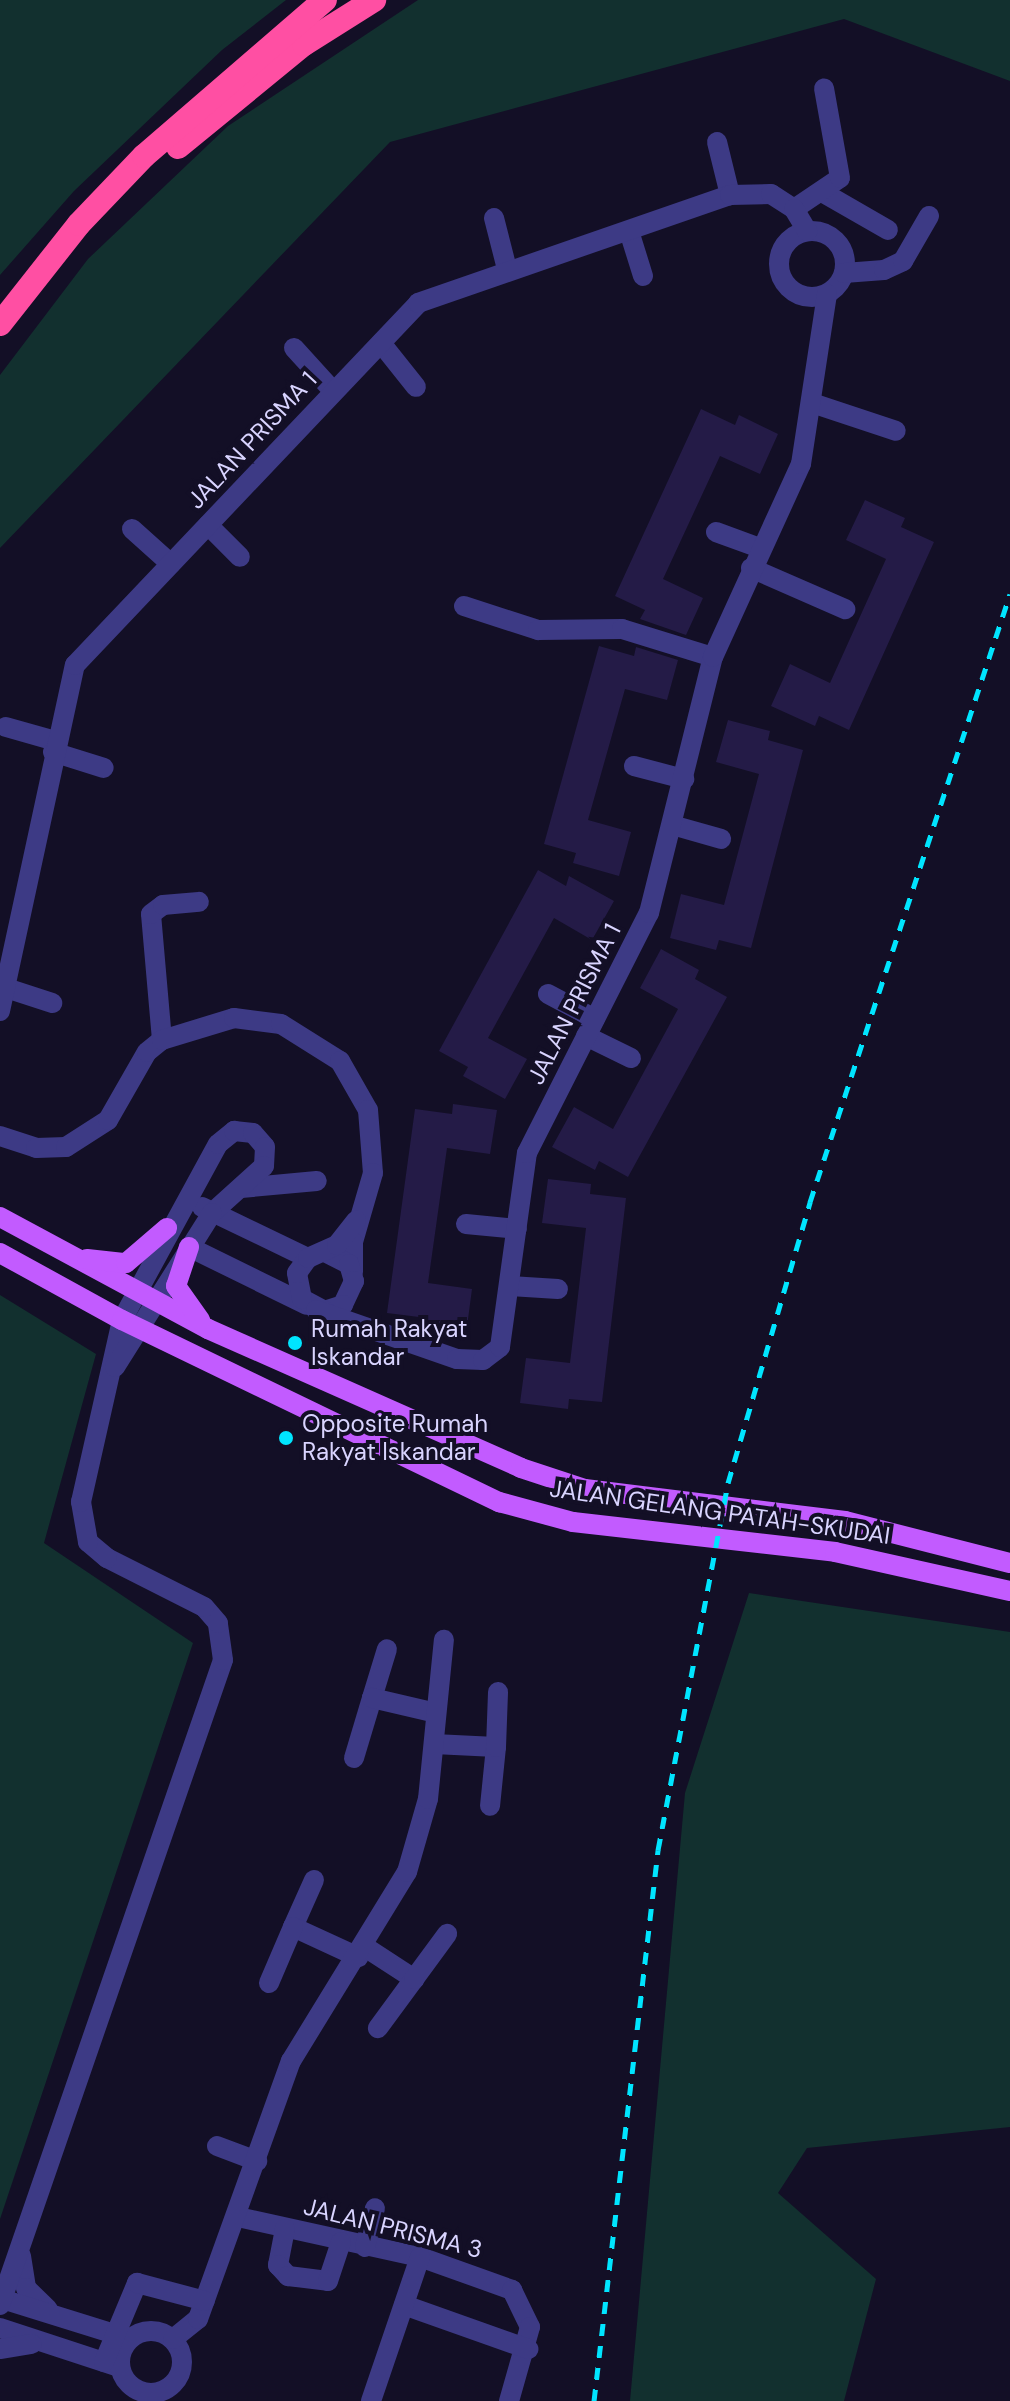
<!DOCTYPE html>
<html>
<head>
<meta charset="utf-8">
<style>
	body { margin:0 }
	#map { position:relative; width:1010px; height:2401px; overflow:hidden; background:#130f26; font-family:"DM Sans",sans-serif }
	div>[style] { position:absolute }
	.green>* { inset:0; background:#12302f }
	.building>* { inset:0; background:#241b47 }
	.minor>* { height:20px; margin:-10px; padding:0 10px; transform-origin:10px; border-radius:10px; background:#3d3a85 }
	.minor>.ring { margin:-10px; padding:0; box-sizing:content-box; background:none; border:20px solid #3d3a85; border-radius:50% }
	.major>* { height:20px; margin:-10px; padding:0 10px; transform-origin:10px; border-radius:10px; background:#c25bff }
	.highway>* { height:24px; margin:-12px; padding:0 12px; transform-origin:12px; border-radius:12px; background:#ff4fa3 }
	.rail>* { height:5px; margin-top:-2.5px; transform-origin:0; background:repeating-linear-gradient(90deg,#00e5ff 0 12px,transparent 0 22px) }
	.dots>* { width:22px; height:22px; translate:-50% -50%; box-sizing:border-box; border:4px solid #130f26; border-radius:50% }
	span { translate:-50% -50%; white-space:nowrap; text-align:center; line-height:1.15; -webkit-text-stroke:8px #130f26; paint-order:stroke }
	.street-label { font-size:24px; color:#d9d4ff }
	.poi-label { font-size:24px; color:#d9d4ff }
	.left { translate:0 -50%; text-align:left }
</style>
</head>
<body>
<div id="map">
	<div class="green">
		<i style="clip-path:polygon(0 0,286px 0,222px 50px,74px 191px,0 275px)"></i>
		<i style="clip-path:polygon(418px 0,1010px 0,1010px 81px,844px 19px,390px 142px,0 548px,0 375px,88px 259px,228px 126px)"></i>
		<i style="clip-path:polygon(0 1295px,96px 1354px,44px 1543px,193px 1643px,0 2219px)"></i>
		<i style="clip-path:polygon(749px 1593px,1010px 1632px,1010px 2127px,807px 2148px,778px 2193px,876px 2279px,844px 2401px,630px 2401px,685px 1793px)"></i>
	</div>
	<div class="building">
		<i style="clip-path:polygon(701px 409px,735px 425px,739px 415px,778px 434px,760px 474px,720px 456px,663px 579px,703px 598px,686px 635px,640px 619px,645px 610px,615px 596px)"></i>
		<i style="clip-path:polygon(865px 500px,905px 518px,901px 527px,934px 542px,849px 730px,819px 716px,815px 726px,771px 706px,790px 664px,830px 683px,886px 559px,846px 540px)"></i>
		<i style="clip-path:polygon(599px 646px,634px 656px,636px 647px,678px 660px,667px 700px,625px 689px,588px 820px,631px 832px,619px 876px,573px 863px,576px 853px,544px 844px)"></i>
		<i style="clip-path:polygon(728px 720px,770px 731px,768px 740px,803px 750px,751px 948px,719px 940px,716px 950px,670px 938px,681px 894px,724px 905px,759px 774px,716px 762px)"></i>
		<i style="clip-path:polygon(538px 870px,566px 886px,569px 876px,614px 901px,592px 940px,554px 918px,488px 1038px,527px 1059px,505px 1099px,463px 1076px,468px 1067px,439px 1051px)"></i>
		<i style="clip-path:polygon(661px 949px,699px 970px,695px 979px,727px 997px,628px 1177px,599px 1161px,595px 1170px,552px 1147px,574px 1107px,613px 1129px,678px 1009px,640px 988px)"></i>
		<i style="clip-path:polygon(453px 1104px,497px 1110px,490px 1154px,447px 1148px,428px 1283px,472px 1289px,466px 1334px,418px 1328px,419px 1317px,387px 1313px,415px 1109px,452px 1114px)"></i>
		<i style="clip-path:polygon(548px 1179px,591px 1184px,590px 1194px,626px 1198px,602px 1402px,569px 1399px,568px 1409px,520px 1403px,526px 1358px,570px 1363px,586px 1228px,542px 1223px)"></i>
	</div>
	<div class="minor">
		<i style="left:717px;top:142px;width:55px;rotate:76.2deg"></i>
		<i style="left:822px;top:192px;width:76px;rotate:29.9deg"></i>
		<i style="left:794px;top:209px;width:55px;rotate:-34deg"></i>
		<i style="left:840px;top:178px;width:91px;rotate:-100.1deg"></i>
		<i style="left:494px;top:218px;width:53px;rotate:75.7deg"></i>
		<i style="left:629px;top:231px;width:47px;rotate:72.7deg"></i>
		<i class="ring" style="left:779px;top:231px;width:46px;height:46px"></i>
		<i style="left:844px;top:273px;width:40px;rotate:-4.3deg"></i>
		<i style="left:884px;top:270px;width:21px;rotate:-25deg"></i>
		<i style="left:903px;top:261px;width:52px;rotate:-60deg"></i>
		<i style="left:381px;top:343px;width:56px;rotate:51.5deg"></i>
		<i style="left:294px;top:348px;width:59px;rotate:47.7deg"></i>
		<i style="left:815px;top:404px;width:85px;rotate:18.4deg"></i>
		<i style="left:208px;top:525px;width:45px;rotate:45deg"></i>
		<i style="left:132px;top:529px;width:52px;rotate:41.9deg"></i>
		<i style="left:716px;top:532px;width:47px;rotate:20deg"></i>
		<i style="left:751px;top:568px;width:103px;rotate:23.6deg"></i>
		<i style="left:464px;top:606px;width:78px;rotate:18deg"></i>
		<i style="left:538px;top:630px;width:84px;rotate:-0.7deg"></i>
		<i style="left:622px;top:629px;width:95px;rotate:17.1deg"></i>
		<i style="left:6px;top:727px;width:51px;rotate:15.9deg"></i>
		<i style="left:53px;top:752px;width:53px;rotate:17.4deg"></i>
		<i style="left:634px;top:766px;width:52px;rotate:14.6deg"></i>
		<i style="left:672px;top:825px;width:51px;rotate:15.9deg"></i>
		<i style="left:0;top:986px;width:55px;rotate:18.1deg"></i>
		<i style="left:548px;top:994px;width:53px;rotate:28deg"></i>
		<i style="left:0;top:1011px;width:354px;rotate:-77.8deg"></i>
		<i style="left:75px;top:665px;width:499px;rotate:-46.5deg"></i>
		<i style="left:418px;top:303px;width:330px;rotate:-19.1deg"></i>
		<i style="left:730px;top:195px;width:41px;rotate:-1.4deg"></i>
		<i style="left:771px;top:194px;width:27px;rotate:33deg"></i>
		<i style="left:794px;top:209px;width:26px;rotate:59deg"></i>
		<i style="left:586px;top:1036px;width:50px;rotate:26.1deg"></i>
		<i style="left:162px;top:1040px;width:126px;rotate:-95deg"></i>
		<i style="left:151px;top:914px;width:15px;rotate:-37deg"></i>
		<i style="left:163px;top:905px;width:36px;rotate:-5deg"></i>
		<i style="left:0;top:1136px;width:38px;rotate:18deg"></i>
		<i style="left:36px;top:1148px;width:30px;rotate:-2deg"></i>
		<i style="left:66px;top:1147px;width:50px;rotate:-32.7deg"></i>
		<i style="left:108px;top:1120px;width:78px;rotate:-60.2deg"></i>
		<i style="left:147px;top:1052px;width:19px;rotate:-39deg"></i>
		<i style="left:162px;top:1040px;width:75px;rotate:-17deg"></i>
		<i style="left:234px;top:1018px;width:47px;rotate:7.3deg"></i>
		<i style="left:281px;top:1024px;width:70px;rotate:32.1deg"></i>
		<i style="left:340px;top:1061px;width:56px;rotate:60.3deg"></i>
		<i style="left:368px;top:1110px;width:63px;rotate:85.5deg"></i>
		<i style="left:373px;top:1173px;width:72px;rotate:106.2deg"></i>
		<i style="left:353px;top:1242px;width:30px;rotate:90deg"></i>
		<i style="left:241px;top:1188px;width:76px;rotate:-5.3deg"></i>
		<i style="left:202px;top:1207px;width:118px;rotate:25.7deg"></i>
		<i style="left:466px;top:1224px;width:51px;rotate:5.6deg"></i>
		<i style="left:189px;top:1247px;width:131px;rotate:26.2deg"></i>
		<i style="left:325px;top:1252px;width:27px;rotate:27deg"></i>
		<i style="left:349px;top:1264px;width:18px;rotate:74deg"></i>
		<i style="left:354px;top:1281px;width:26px;rotate:115deg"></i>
		<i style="left:343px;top:1305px;width:19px;rotate:162deg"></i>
		<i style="left:325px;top:1311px;width:26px;rotate:-152deg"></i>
		<i style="left:302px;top:1299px;width:26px;rotate:-101deg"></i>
		<i style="left:297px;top:1273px;width:19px;rotate:-54deg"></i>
		<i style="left:308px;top:1258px;width:32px;rotate:-24deg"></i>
		<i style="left:337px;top:1245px;width:31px;rotate:-52deg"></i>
		<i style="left:510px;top:1286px;width:48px;rotate:3.6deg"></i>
		<i style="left:316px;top:1310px;width:149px;rotate:19.2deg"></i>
		<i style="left:457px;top:1359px;width:26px;rotate:2deg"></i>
		<i style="left:483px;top:1360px;width:21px;rotate:-37deg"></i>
		<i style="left:500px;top:1347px;width:196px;rotate:-82.1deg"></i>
		<i style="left:527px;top:1153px;width:269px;rotate:-63.1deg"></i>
		<i style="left:649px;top:913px;width:264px;rotate:-76deg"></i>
		<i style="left:713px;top:657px;width:212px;rotate:-65.5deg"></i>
		<i style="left:801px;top:464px;width:172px;rotate:-81.3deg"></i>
		<i style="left:372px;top:1698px;width:51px;rotate:-73deg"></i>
		<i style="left:434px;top:1744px;width:62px;rotate:2.8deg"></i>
		<i style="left:496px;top:1747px;width:59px;rotate:95.8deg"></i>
		<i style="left:496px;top:1747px;width:55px;rotate:-87.9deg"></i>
		<i style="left:354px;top:1758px;width:63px;rotate:-73.3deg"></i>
		<i style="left:372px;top:1698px;width:66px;rotate:13.2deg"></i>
		<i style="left:314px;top:1880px;width:51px;rotate:114.1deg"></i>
		<i style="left:293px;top:1927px;width:72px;rotate:24.8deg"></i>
		<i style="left:365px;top:1947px;width:59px;rotate:33.1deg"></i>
		<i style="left:414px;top:1979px;width:61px;rotate:126.3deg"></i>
		<i style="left:414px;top:1979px;width:56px;rotate:-53.7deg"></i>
		<i style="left:269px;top:1983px;width:61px;rotate:-66.8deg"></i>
		<i style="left:217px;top:2146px;width:43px;rotate:20.6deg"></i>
		<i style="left:238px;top:2217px;width:186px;rotate:12.4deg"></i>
		<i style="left:420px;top:2257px;width:98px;rotate:19.7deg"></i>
		<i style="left:512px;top:2290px;width:41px;rotate:64.1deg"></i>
		<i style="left:530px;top:2327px;width:77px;rotate:105.8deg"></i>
		<i style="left:285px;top:2229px;width:37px;rotate:101deg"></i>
		<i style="left:278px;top:2265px;width:15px;rotate:48deg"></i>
		<i style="left:288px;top:2276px;width:40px;rotate:7.1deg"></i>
		<i style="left:328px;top:2281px;width:41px;rotate:-71.6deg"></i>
		<i style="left:365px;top:2247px;width:40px;rotate:-75.6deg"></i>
		<i style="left:21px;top:2256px;width:32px;rotate:81deg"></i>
		<i style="left:26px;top:2288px;width:30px;rotate:44deg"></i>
		<i style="left:2px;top:2299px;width:128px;rotate:17.3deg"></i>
		<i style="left:0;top:2305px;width:682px;rotate:-70.93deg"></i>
		<i style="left:223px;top:1660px;width:37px;rotate:-98deg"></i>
		<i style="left:218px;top:1623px;width:21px;rotate:-131deg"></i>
		<i style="left:204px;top:1607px;width:109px;rotate:-153.2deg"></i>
		<i style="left:107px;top:1558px;width:25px;rotate:-140deg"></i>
		<i style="left:88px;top:1542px;width:41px;rotate:-99.9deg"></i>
		<i style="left:81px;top:1502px;width:187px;rotate:-77.3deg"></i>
		<i style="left:122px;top:1320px;width:200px;rotate:-61.4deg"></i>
		<i style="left:218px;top:1144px;width:21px;rotate:-39deg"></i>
		<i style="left:234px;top:1131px;width:19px;rotate:6deg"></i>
		<i style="left:253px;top:1133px;width:18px;rotate:49deg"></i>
		<i style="left:265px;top:1147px;width:19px;rotate:93deg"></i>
		<i style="left:264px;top:1166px;width:70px;rotate:137.9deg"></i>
		<i style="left:212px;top:1213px;width:182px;rotate:122.2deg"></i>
		<i style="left:404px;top:2305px;width:132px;rotate:19.5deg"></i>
		<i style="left:0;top:2328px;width:122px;rotate:18.1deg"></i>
		<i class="ring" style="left:120px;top:2331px;width:42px;height:42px"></i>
		<i style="left:173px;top:2339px;width:32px;rotate:-39deg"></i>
		<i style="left:198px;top:2319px;width:274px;rotate:-70.2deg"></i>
		<i style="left:291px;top:2061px;width:222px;rotate:-58.5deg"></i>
		<i style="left:407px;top:1872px;width:76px;rotate:-74deg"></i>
		<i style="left:428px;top:1799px;width:160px;rotate:-84.3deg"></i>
		<i style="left:0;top:2349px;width:32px;rotate:-9deg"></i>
		<i style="left:104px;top:2362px;width:86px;rotate:-67.3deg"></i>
		<i style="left:137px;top:2283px;width:70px;rotate:14.8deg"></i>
		<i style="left:371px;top:2401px;width:152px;rotate:-71.2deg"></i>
	</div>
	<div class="major">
		<i style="left:0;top:1217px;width:236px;rotate:28.3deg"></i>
		<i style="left:208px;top:1329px;width:342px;rotate:23.9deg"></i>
		<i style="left:521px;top:1468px;width:67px;rotate:18.2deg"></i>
		<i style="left:585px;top:1489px;width:262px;rotate:7deg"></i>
		<i style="left:845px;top:1521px;width:170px;rotate:14.3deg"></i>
		<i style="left:189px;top:1247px;width:41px;rotate:108.4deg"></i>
		<i style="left:176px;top:1286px;width:42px;rotate:54.8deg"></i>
		<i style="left:0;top:1253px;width:139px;rotate:28.8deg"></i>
		<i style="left:122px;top:1320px;width:419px;rotate:25.8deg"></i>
		<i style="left:499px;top:1502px;width:77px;rotate:15.1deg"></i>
		<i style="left:573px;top:1522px;width:264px;rotate:6.5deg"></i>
		<i style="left:835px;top:1552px;width:179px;rotate:12.6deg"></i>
		<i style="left:87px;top:1259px;width:39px;rotate:6deg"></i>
		<i style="left:126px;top:1263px;width:54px;rotate:-40.5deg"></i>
	</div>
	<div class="highway">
		<i style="left:178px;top:147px;width:163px;rotate:-39.3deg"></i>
		<i style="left:304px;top:44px;width:83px;rotate:-32.2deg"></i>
		<i style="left:0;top:324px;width:127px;rotate:-51.7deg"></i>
		<i style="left:79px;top:224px;width:94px;rotate:-46.3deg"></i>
		<i style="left:144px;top:156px;width:239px;rotate:-40.8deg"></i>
	</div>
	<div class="rail">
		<i style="left:594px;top:2401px;width:555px;rotate:-83.37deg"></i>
		<i style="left:658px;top:1850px;width:374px;rotate:-79.2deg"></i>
		<i style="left:728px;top:1483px;width:293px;rotate:-73.7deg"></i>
		<i style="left:810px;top:1202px;width:640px;rotate:-71.79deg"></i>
	</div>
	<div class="dots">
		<i style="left:295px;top:1343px;background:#00e5ff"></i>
		<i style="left:286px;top:1438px;background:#00e5ff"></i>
	</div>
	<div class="street-label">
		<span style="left:252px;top:440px;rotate:-47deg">JALAN PRISMA 1</span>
		<span style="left:574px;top:1004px;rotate:-63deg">JALAN PRISMA 1</span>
		<span style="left:720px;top:1512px;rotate:8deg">JALAN GELANG PATAH-SKUDAI</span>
		<span style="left:393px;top:2228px;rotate:14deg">JALAN PRISMA 3</span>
	</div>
	<div class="poi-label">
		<span class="left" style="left:311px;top:1343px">Rumah Rakyat<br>Iskandar</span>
		<span class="left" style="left:302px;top:1438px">Opposite Rumah<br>Rakyat Iskandar</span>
	</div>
</div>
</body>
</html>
